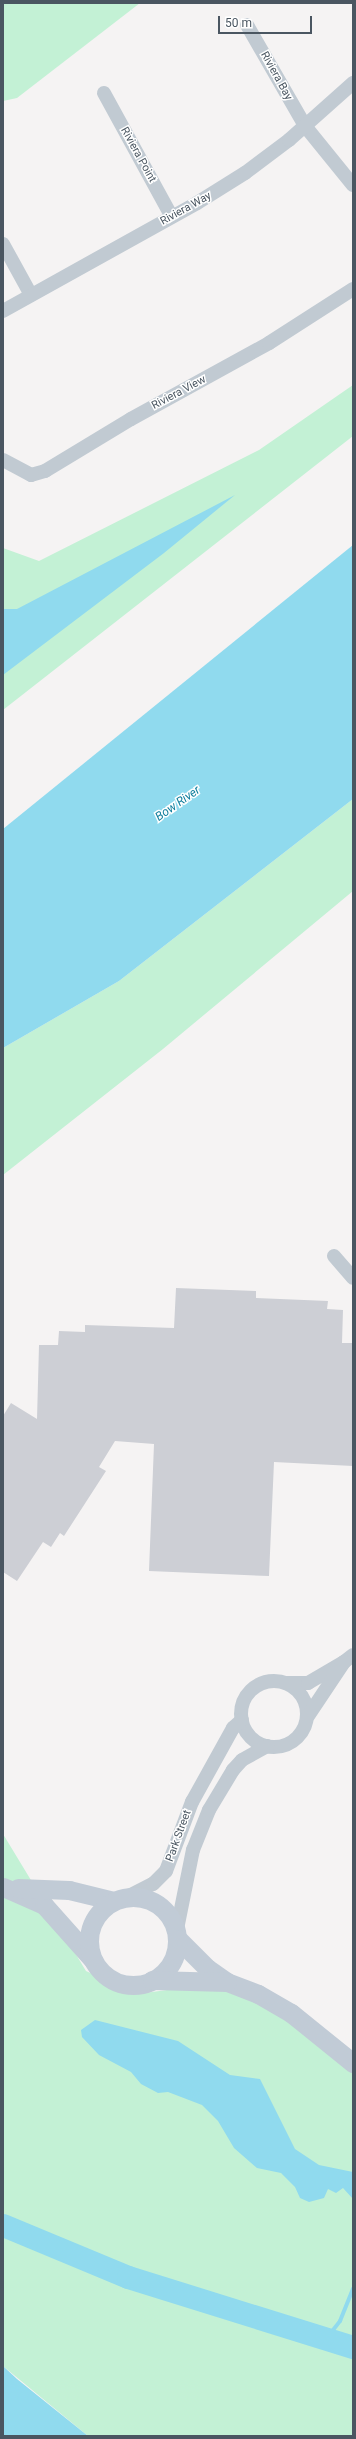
<!DOCTYPE html>
<html>
<head>
<meta charset="utf-8">
<style>
	body { margin:0 }
	#map { position:relative; width:356px; height:2439px; overflow:hidden; background:#f5f3f3; font-family:Roboto,sans-serif }
	div>[style] { position:absolute }
	.green>* { inset:0; background:#c3f1d5 }
	.water>* { inset:0; background:#90daee }
	.stream>* { height:4px; margin:-2px; padding:0 2px; transform-origin:2px; border-radius:2px; background:#90daee }
	.river>* { height:23px; margin:-11.5px; padding:0 11.5px; transform-origin:11.5px; border-radius:11.5px; background:#90daee }
	.building>* { inset:0; background:#cdcfd5 }
	.minor>* { height:14px; margin:-7px; padding:0 7px; transform-origin:7px; border-radius:7px; background:#c1cad2 }
	.minor>.ring { margin:-7px; padding:0; box-sizing:content-box; background:none; border:14px solid #c1cad2; border-radius:50% }
	.secondary>* { height:19px; margin:-9.5px; padding:0 9.5px; transform-origin:9.5px; border-radius:9.5px; background:#c1cbd6 }
	.secondary>.ring { margin:-9.5px; padding:0; box-sizing:content-box; background:none; border:19px solid #c1cbd6; border-radius:50% }
	span { translate:-50% -50%; white-space:nowrap; text-align:center; line-height:1.15; -webkit-text-stroke:3px #fff; paint-order:stroke }
	.street-label { font-size:11px; color:#4a5661 }
	.water-label { font-size:12px; color:#0c7c9b; font-style:italic }
	.frame { position:absolute; inset:0; border:4px solid #4a5661; pointer-events:none }
	.scale { position:absolute; left:218px; top:16px; width:94px; height:18px; box-sizing:border-box; border:2px solid #4a5661; border-top:0; padding-left:5px; font-size:12px; line-height:14px; white-space:nowrap; color:#4a5661; -webkit-text-stroke:3px #fff; paint-order:stroke }
</style>
</head>
<body>
<div id="map">
	<div class="green">
		<i style="clip-path:polygon(3px 3px,140px 3px,17px 98px,3px 101px)"></i>
		<i style="clip-path:polygon(353px 385px,353px 436px,3px 710px,3px 548px,39px 561px,259px 450px)"></i>
		<i style="clip-path:polygon(353px 799px,353px 891px,163px 1049px,3px 1175px,3px 1048px,119px 981px)"></i>
		<i style="clip-path:polygon(3px 1834px,86px 1971px,137px 1994px,227px 1982px,353px 2063px,353px 2436px,88px 2436px,3px 2366px)"></i>
	</div>
	<div class="water">
		<i style="clip-path:polygon(235px 495px,164px 553px,3px 675px,3px 609px,17px 609px)"></i>
		<i style="clip-path:polygon(353px 545px,353px 799px,119px 981px,3px 1048px,3px 829px)"></i>
		<i style="clip-path:polygon(95px 2020px,178px 2041px,230px 2075px,260px 2079px,295px 2149px,319px 2165px,353px 2172px,353px 2199px,343px 2188px,336px 2193px,328px 2189px,324px 2198px,309px 2202px,300px 2198px,295px 2187px,281px 2173px,257px 2168px,234px 2148px,218px 2121px,202px 2105px,168px 2092px,158px 2093px,141px 2084px,131px 2072px,99px 2055px,82px 2037px,81px 2030px)"></i>
		<i style="clip-path:polygon(3px 2366px,17px 2379px,88px 2436px,3px 2436px)"></i>
	</div>
	<div class="stream">
		<i style="left:326px;top:2339px;width:23px;rotate:-52deg"></i>
		<i style="left:340px;top:2321px;width:35px;rotate:-68deg"></i>
	</div>
	<div class="river">
		<i style="left:3px;top:2225px;width:135px;rotate:22.6deg"></i>
		<i style="left:128px;top:2277px;width:236px;rotate:17.3deg"></i>
	</div>
	<div class="building">
		<i style="clip-path:polygon(176px 1288px,256px 1291px,256px 1298px,328px 1301px,327px 1309px,343px 1310px,342px 1343px,353px 1343px,353px 1466px,274px 1462px,269px 1576px,149px 1571px,154px 1444px,115px 1441px,99px 1467px,106px 1471px,64px 1536px,60px 1533px,51px 1547px,43px 1542px,17px 1581px,3px 1572px,3px 1416px,11px 1403px,37px 1419px,39px 1345px,58px 1345px,59px 1331px,85px 1332px,85px 1325px,174px 1328px)"></i>
	</div>
	<div class="minor">
		<i style="left:247px;top:25px;width:116px;rotate:60.1deg"></i>
		<i style="left:305px;top:126px;width:76px;rotate:50.9deg"></i>
		<i style="left:104px;top:93px;width:141px;rotate:61.3deg"></i>
		<i style="left:3px;top:244px;width:58px;rotate:61.2deg"></i>
		<i style="left:3px;top:311px;width:222px;rotate:-29.1deg"></i>
		<i style="left:197px;top:203px;width:57px;rotate:-32deg"></i>
		<i style="left:245px;top:173px;width:55px;rotate:-36.9deg"></i>
		<i style="left:289px;top:140px;width:86px;rotate:-41.7deg"></i>
		<i style="left:3px;top:460px;width:32px;rotate:28deg"></i>
		<i style="left:31px;top:475px;width:15px;rotate:-16deg"></i>
		<i style="left:45px;top:471px;width:100px;rotate:-31.2deg"></i>
		<i style="left:131px;top:419px;width:158px;rotate:-28.8deg"></i>
		<i style="left:269px;top:343px;width:100px;rotate:-32.7deg"></i>
		<i style="left:334px;top:1256px;width:29px;rotate:49deg"></i>
		<i style="left:344px;top:1662px;width:11px;rotate:-38deg"></i>
		<i class="ring" style="left:241px;top:1681px;width:52px;height:52px"></i>
		<i style="left:286px;top:1683px;width:22px"></i>
		<i style="left:308px;top:1683px;width:42px;rotate:-30.3deg"></i>
		<i style="left:344px;top:1662px;width:65px;rotate:123.7deg"></i>
		<i style="left:127px;top:1897px;width:29px;rotate:-27deg"></i>
		<i style="left:153px;top:1884px;width:18px;rotate:-45deg"></i>
		<i style="left:166px;top:1871px;width:74px;rotate:-69.4deg"></i>
		<i style="left:192px;top:1802px;width:85px;rotate:-61deg"></i>
		<i style="left:233px;top:1728px;width:12px;rotate:-42deg"></i>
		<i style="left:177px;top:1929px;width:81px;rotate:-78.6deg"></i>
		<i style="left:193px;top:1850px;width:43px;rotate:-68.2deg"></i>
		<i style="left:209px;top:1810px;width:47px;rotate:-59deg"></i>
		<i style="left:233px;top:1770px;width:13px;rotate:-48deg"></i>
		<i style="left:242px;top:1760px;width:29px;rotate:-29deg"></i>
	</div>
	<div class="secondary">
		<i style="left:3px;top:1887px;width:45px;rotate:23.7deg"></i>
		<i style="left:44px;top:1905px;width:74px;rotate:48.3deg"></i>
		<i style="left:18px;top:1888px;width:51px;rotate:2.2deg"></i>
		<i style="left:69px;top:1890px;width:46px;rotate:13.7deg"></i>
		<i class="ring" style="left:89px;top:1897px;width:69px;height:69px"></i>
		<i style="left:178px;top:1939px;width:41px;rotate:45deg"></i>
		<i style="left:207px;top:1968px;width:24px;rotate:35deg"></i>
		<i style="left:227px;top:1982px;width:33px;rotate:21deg"></i>
		<i style="left:258px;top:1994px;width:38px;rotate:30deg"></i>
		<i style="left:291px;top:2013px;width:80px;rotate:38.9deg"></i>
		<i style="left:152px;top:1980px;width:75px;rotate:1.5deg"></i>
	</div>
	<div class="street-label">
		<span style="left:276px;top:76px;rotate:61deg">Riviera Bay</span>
		<span style="left:138px;top:155px;rotate:61deg">Riviera Point</span>
		<span style="left:186px;top:209px;rotate:-29deg">Riviera Way</span>
		<span style="left:179px;top:393px;rotate:-28deg">Riviera View</span>
		<span style="left:179px;top:1836px;rotate:-70deg">Park Street</span>
	</div>
	<div class="water-label">
		<span style="left:178px;top:804px;rotate:-35deg">Bow River</span>
	</div>
	<div class="frame"></div>
	<div class="scale">50 m</div>
</div>
</body>
</html>
